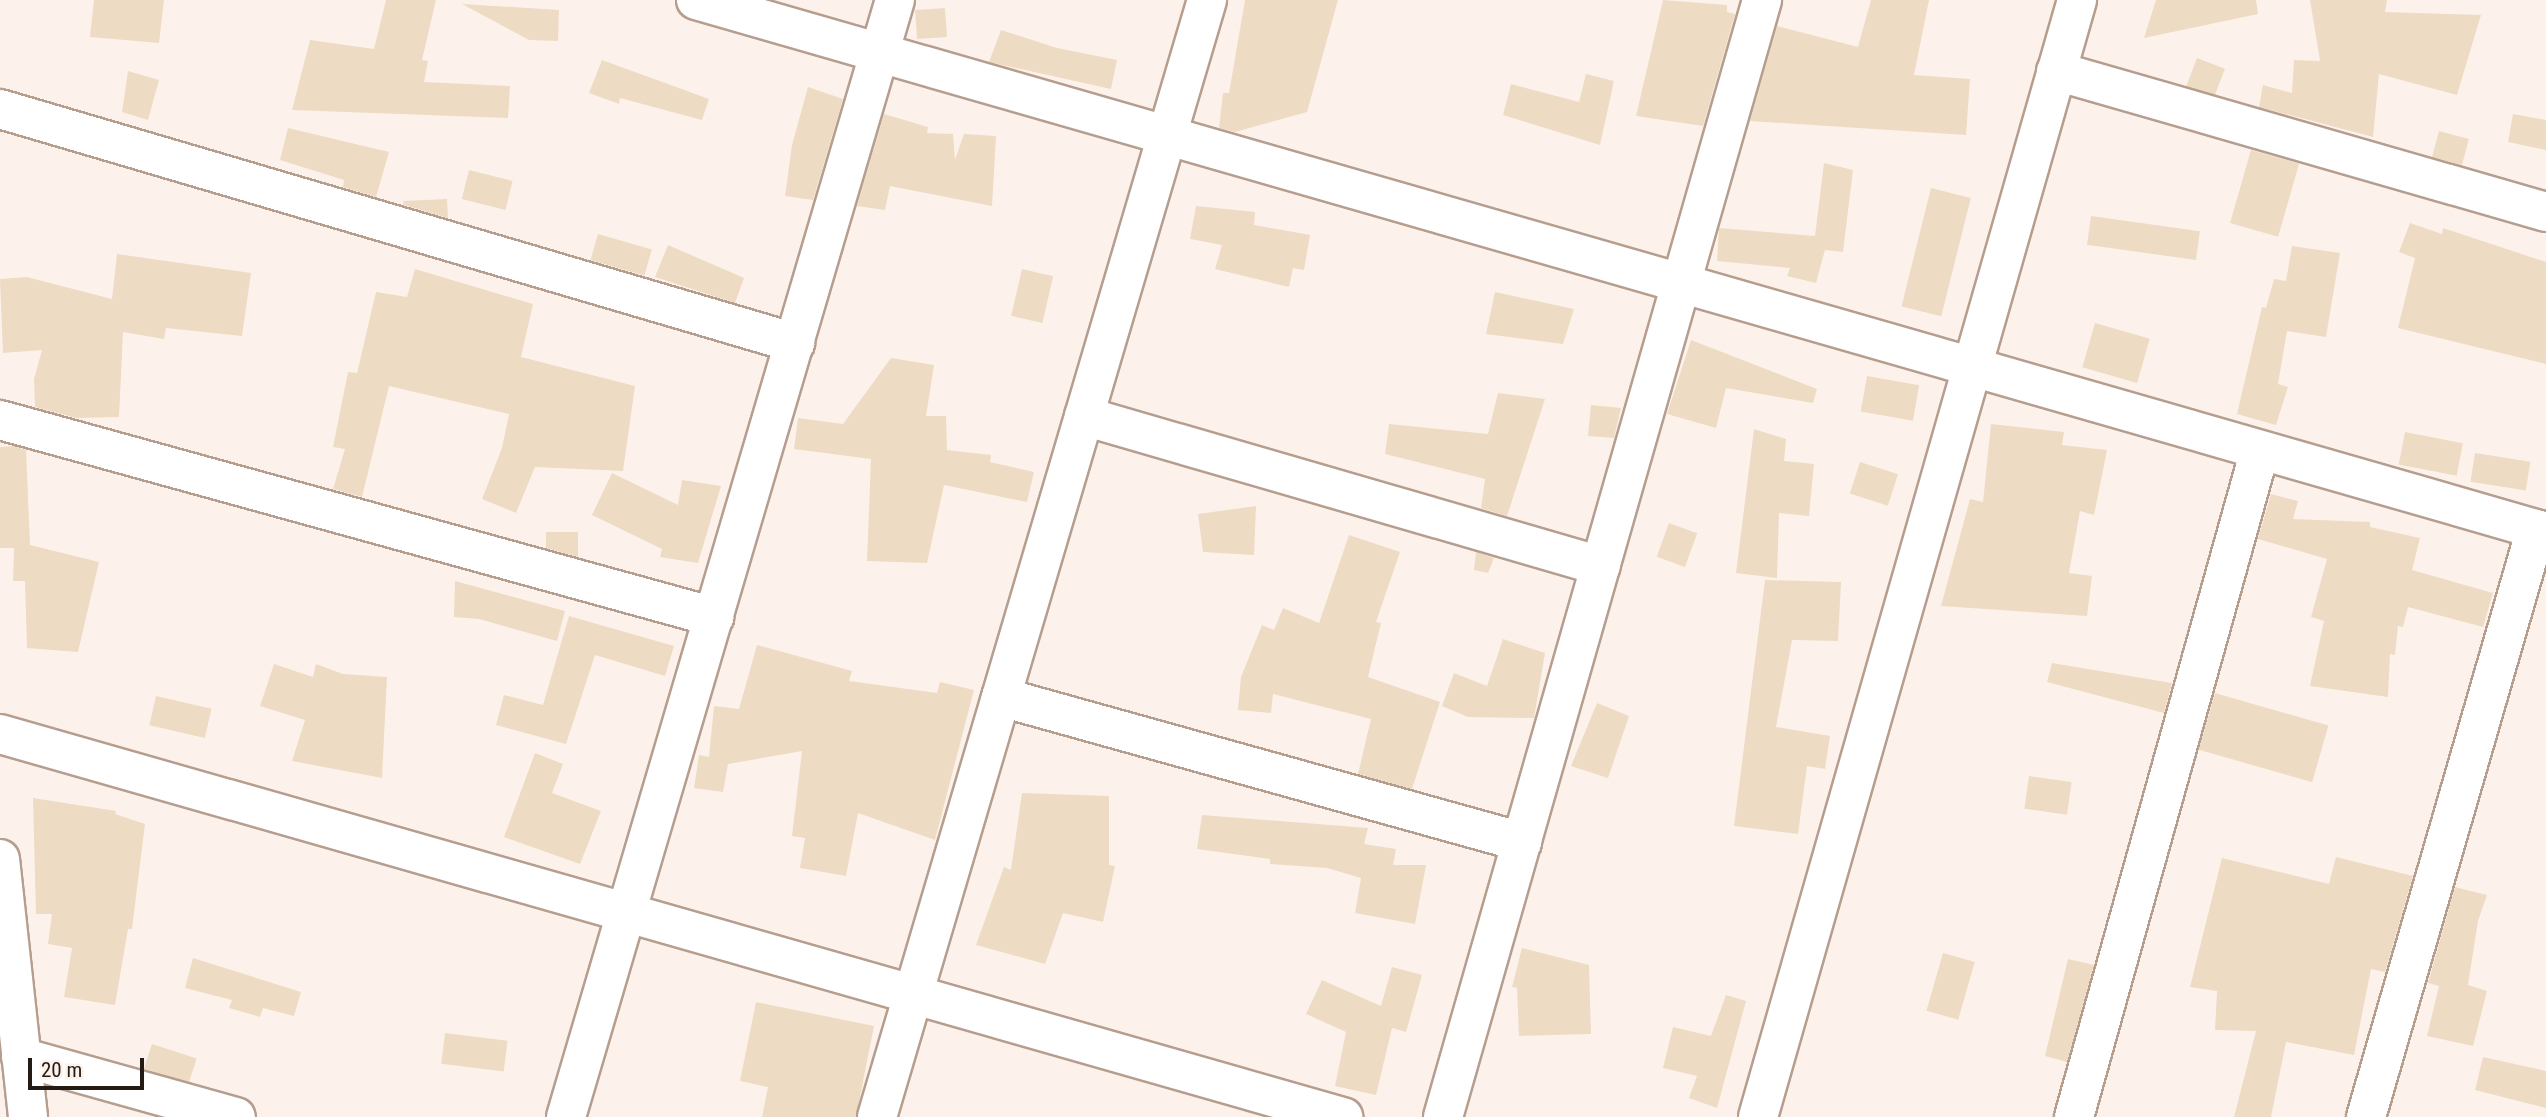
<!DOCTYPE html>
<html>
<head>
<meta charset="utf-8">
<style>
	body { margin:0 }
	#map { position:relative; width:2546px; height:1117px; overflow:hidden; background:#fdf2eb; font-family:"Roboto Condensed",sans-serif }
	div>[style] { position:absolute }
	.building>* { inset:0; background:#eddbc4; transform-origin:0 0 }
	.roads { filter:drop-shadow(2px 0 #b69e8f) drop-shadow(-2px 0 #b69e8f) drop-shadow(0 2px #b69e8f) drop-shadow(0 -2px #b69e8f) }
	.minor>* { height:38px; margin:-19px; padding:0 19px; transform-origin:19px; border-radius:19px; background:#fff }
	span { translate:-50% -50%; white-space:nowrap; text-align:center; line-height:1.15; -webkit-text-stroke:7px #fdf2eb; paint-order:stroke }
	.scale { position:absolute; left:28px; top:1058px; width:116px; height:32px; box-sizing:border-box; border:4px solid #241b15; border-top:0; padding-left:9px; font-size:21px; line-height:24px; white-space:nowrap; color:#241b15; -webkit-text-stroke:5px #fdf2eb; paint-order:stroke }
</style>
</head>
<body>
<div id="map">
	<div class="building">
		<i style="clip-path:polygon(94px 0,164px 0,159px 43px,90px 37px)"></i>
		<i style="clip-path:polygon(386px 0,436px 0,422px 60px,428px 61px,424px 82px,510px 86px,508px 118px,292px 110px,310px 40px,374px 49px)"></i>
		<i style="clip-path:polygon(1245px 0,1338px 0,1307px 112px,1235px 132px,1219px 128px,1223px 93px,1229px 93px)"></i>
		<i style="clip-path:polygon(1663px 0,1727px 5px,1727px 12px,1735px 14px,1703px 126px,1636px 116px)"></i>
		<i style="clip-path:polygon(1871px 0,1929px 0,1914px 75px,1970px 79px,1966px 135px,1750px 121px,1777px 26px,1858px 47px)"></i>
		<i style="clip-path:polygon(2156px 0,2256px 0,2258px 14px,2144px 38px)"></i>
		<i style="clip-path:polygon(2310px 0,2387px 0,2385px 12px,2481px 15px,2457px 95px,2379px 74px,2373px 137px,2259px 107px,2263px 85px,2292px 93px,2294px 60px,2320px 61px)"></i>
		<i style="clip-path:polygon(462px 4px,559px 10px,558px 41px,529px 40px)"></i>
		<i style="left:945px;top:8px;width:29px;height:30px;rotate:86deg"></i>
		<i style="clip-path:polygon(1001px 30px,1057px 48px,1117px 60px,1111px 89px,989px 62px)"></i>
		<i style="left:2197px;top:58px;width:30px;height:30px;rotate:21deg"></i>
		<i style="clip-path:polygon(602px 60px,709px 99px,702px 120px,620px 98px,619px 104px,589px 93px)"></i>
		<i style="clip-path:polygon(128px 71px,159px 80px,148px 120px,122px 112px)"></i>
		<i style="clip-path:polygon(1586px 74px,1614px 81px,1600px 145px,1503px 115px,1511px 84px,1579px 102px)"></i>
		<i style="clip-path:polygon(808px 87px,843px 99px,813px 200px,785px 196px,792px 145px)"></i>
		<i style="clip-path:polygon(884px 114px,928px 127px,927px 133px,953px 134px,955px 160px,964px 134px,996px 136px,992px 206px,890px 186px,885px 210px,857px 206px)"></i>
		<i style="clip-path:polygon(2513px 114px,2546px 120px,2546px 150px,2508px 142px)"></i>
		<i style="clip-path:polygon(288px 128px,389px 152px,376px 197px,343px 187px,344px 180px,280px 160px)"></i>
		<i style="left:2439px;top:131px;width:31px;height:27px;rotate:15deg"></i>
		<i style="left:2251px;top:150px;width:50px;height:76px;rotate:16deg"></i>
		<i style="clip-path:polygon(1824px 163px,1853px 170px,1843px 252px,1825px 250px,1816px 283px,1787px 276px,1790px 268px,1717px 261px,1719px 228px,1815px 236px)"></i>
		<i style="left:469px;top:170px;width:45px;height:30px;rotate:14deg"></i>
		<i style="left:1931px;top:188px;width:41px;height:122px;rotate:14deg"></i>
		<i style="clip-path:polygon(447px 199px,448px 218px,404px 205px,403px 201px)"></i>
		<i style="clip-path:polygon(1196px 206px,1255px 212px,1254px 225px,1310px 235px,1304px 270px,1293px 268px,1289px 287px,1215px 269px,1222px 245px,1190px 239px)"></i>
		<i style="left:2091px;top:216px;width:110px;height:29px;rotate:8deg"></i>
		<i style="clip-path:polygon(2410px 223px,2442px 234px,2443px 228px,2546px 262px,2546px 364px,2398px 328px,2415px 258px,2399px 252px)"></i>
		<i style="left:598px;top:234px;width:56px;height:27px;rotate:16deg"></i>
		<i style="clip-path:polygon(668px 245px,744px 278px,735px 303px,655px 277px)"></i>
		<i style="clip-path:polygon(2292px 246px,2340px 253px,2326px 337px,2287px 331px,2278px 384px,2288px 387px,2276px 425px,2237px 414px,2262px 307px,2266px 308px,2274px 279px,2286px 281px)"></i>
		<i style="clip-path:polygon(117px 254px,251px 273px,242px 336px,166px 328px,164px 339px,123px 332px,119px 417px,76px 418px,35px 407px,34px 379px,42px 350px,3px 353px,0 279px,27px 277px,112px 299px)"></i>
		<i style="clip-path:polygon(415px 269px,533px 304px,521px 357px,635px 386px,623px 471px,535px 467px,516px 513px,482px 499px,502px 448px,509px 414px,389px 386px,362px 497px,333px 489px,345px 449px,333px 447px,348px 372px,357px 373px,376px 292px,407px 297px)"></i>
		<i style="left:1022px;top:269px;width:32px;height:48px;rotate:13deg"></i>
		<i style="clip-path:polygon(1495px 292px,1574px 309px,1563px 344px,1486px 334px)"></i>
		<i style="left:2095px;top:323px;width:57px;height:46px;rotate:16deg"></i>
		<i style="clip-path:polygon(1691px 340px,1817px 389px,1813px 403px,1726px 388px,1716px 428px,1667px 414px)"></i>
		<i style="clip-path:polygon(891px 358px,934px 365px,926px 416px,946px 416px,947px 450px,991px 455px,990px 462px,1034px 472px,1027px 502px,944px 485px,927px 563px,867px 561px,871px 459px,794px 449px,798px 418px,843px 424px)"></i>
		<i style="left:1867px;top:376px;width:53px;height:36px;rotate:10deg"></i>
		<i style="clip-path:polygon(1498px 393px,1545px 399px,1507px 516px,1481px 508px,1485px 479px,1385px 454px,1389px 424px,1488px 434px)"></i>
		<i style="clip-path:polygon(1591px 405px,1621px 408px,1614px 438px,1588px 436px)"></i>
		<i style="clip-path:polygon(1991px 424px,2064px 432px,2062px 445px,2107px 450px,2094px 515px,2080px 511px,2069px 573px,2092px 576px,2087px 616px,1941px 606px,1970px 499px,1983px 502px)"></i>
		<i style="clip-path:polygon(1754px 429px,1786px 439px,1784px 461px,1814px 464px,1809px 516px,1779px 513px,1777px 578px,1736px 573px)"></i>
		<i style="left:2405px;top:432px;width:59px;height:33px;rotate:11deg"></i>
		<i style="clip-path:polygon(14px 446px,26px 450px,30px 545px,99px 562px,78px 652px,27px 648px,25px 581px,13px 581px,14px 548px,0 548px,0 447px)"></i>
		<i style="left:2475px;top:453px;width:56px;height:29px;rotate:9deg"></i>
		<i style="left:1860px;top:462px;width:40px;height:33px;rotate:18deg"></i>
		<i style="clip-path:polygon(612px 473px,678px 505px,682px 480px,721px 486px,698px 563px,660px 557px,662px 549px,592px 515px)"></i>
		<i style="clip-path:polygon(2271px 494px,2298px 501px,2293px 519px,2370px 522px,2370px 527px,2420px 538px,2412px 570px,2493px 593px,2483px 627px,2408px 607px,2403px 627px,2398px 626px,2395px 655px,2390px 654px,2388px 697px,2310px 686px,2324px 621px,2311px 617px,2327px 559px,2258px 539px)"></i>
		<i style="clip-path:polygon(1256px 506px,1254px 555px,1203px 552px,1198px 514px)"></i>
		<i style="left:1669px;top:523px;width:30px;height:36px;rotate:20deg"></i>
		<i style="clip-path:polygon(546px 532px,578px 532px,578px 557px,546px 548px)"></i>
		<i style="clip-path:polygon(1349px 535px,1400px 552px,1376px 622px,1381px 623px,1368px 677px,1440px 702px,1412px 789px,1358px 774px,1371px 719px,1273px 694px,1271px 713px,1238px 710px,1241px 677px,1262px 625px,1274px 630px,1283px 608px,1319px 623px)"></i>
		<i style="clip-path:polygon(1476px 552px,1494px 558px,1488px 573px,1474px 570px)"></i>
		<i style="clip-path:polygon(1765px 580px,1841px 582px,1838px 641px,1792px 640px,1776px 727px,1830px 736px,1825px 769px,1807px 766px,1798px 834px,1734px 826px)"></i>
		<i style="clip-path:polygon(455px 581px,565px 611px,557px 641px,479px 619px,454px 617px)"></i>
		<i style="clip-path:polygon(569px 616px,674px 646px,665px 676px,595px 655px,566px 744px,496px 725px,504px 695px,543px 705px)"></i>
		<i style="clip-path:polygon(1503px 639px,1545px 653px,1534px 718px,1468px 717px,1442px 706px,1454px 673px,1487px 686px)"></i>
		<i style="clip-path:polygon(757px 645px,852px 671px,849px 681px,937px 693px,940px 682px,974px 690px,935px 840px,858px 813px,846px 876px,800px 868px,805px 838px,792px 836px,802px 751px,728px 764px,723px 792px,694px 788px,699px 755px,709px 757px,714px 706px,739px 709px)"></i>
		<i style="clip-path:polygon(2052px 663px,2172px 683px,2164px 713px,2047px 682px)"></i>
		<i style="clip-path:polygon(274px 664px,313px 677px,316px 664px,343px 674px,387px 677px,382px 778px,292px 761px,305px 720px,260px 706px)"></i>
		<i style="left:2215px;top:693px;width:118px;height:59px;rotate:16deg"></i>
		<i style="left:156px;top:696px;width:57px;height:30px;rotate:13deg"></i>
		<i style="clip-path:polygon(1597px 703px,1629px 716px,1608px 778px,1571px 766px)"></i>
		<i style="clip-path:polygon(535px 753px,563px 764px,552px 793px,601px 811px,580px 864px,504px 837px)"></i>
		<i style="left:2029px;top:776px;width:43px;height:33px;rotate:8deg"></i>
		<i style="clip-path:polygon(1022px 793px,1109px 796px,1109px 865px,1115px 866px,1103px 922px,1063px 913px,1045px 964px,976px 945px,1004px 867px,1011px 870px)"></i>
		<i style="clip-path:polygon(33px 798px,116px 811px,115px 814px,145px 824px,132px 929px,128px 929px,115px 1005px,64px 997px,72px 948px,48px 944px,52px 914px,36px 914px)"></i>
		<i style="clip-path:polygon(1202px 815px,1368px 828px,1364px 844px,1396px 849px,1393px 865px,1426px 865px,1415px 924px,1355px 913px,1361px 878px,1327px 868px,1270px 864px,1270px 859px,1197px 849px)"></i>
		<i style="clip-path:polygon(2336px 857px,2413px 876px,2385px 972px,2371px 969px,2354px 1055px,2286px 1042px,2271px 1117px,2234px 1117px,2256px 1031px,2215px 1030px,2217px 991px,2190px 987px,2222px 858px,2329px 884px)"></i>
		<i style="clip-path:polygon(2455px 887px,2487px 895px,2478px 921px,2468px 985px,2487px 991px,2473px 1046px,2427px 1036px,2439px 986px,2428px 983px)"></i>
		<i style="clip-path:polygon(1522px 948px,1589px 965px,1591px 1034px,1519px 1036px,1517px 988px,1512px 987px)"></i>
		<i style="left:1943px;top:953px;width:33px;height:60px;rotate:16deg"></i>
		<i style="clip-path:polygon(193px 958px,301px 992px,294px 1016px,263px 1008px,260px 1017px,229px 1008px,232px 1000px,185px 988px)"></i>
		<i style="clip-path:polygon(2068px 959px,2094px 965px,2067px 1062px,2045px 1056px)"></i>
		<i style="clip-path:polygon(1392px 967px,1422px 975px,1406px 1032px,1392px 1028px,1376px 1095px,1335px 1086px,1346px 1032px,1306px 1014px,1322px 980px,1381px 1006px)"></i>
		<i style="clip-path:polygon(1726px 995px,1746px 1001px,1717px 1108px,1689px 1098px,1697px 1076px,1663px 1068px,1673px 1027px,1711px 1036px)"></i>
		<i style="clip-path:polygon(756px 1002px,874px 1026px,856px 1117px,762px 1117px,768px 1087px,740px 1081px)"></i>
		<i style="left:445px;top:1033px;width:63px;height:31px;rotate:7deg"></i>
		<i style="left:152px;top:1044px;width:47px;height:26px;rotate:18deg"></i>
		<i style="clip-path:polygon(2483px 1057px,2546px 1071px,2546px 1108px,2475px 1090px)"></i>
	</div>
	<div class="roads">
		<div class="minor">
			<i style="left:696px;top:0;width:1925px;rotate:16.04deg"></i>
			<i style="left:2056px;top:71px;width:510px;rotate:16.05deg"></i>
			<i style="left:0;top:109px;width:829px;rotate:16.4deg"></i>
			<i style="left:1084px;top:416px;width:538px;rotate:16.18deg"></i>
			<i style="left:0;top:420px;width:741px;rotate:15.42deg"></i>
			<i style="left:1001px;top:697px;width:541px;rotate:15.55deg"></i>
			<i style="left:0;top:734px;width:1397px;rotate:15.92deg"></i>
			<i style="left:0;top:859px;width:260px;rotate:83.8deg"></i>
			<i style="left:21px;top:1057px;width:223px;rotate:15.6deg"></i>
			<i style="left:566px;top:1117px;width:1164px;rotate:-73.59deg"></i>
			<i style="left:877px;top:1117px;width:1165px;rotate:-73.54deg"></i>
			<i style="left:1443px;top:1117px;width:1162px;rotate:-74.06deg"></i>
			<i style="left:1758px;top:1117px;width:1162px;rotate:-74.06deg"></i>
			<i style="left:2074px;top:1117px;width:692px;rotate:-74.42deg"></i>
			<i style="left:2366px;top:1117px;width:612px;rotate:-73.87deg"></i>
		</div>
	</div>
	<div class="scale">20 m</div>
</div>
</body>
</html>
